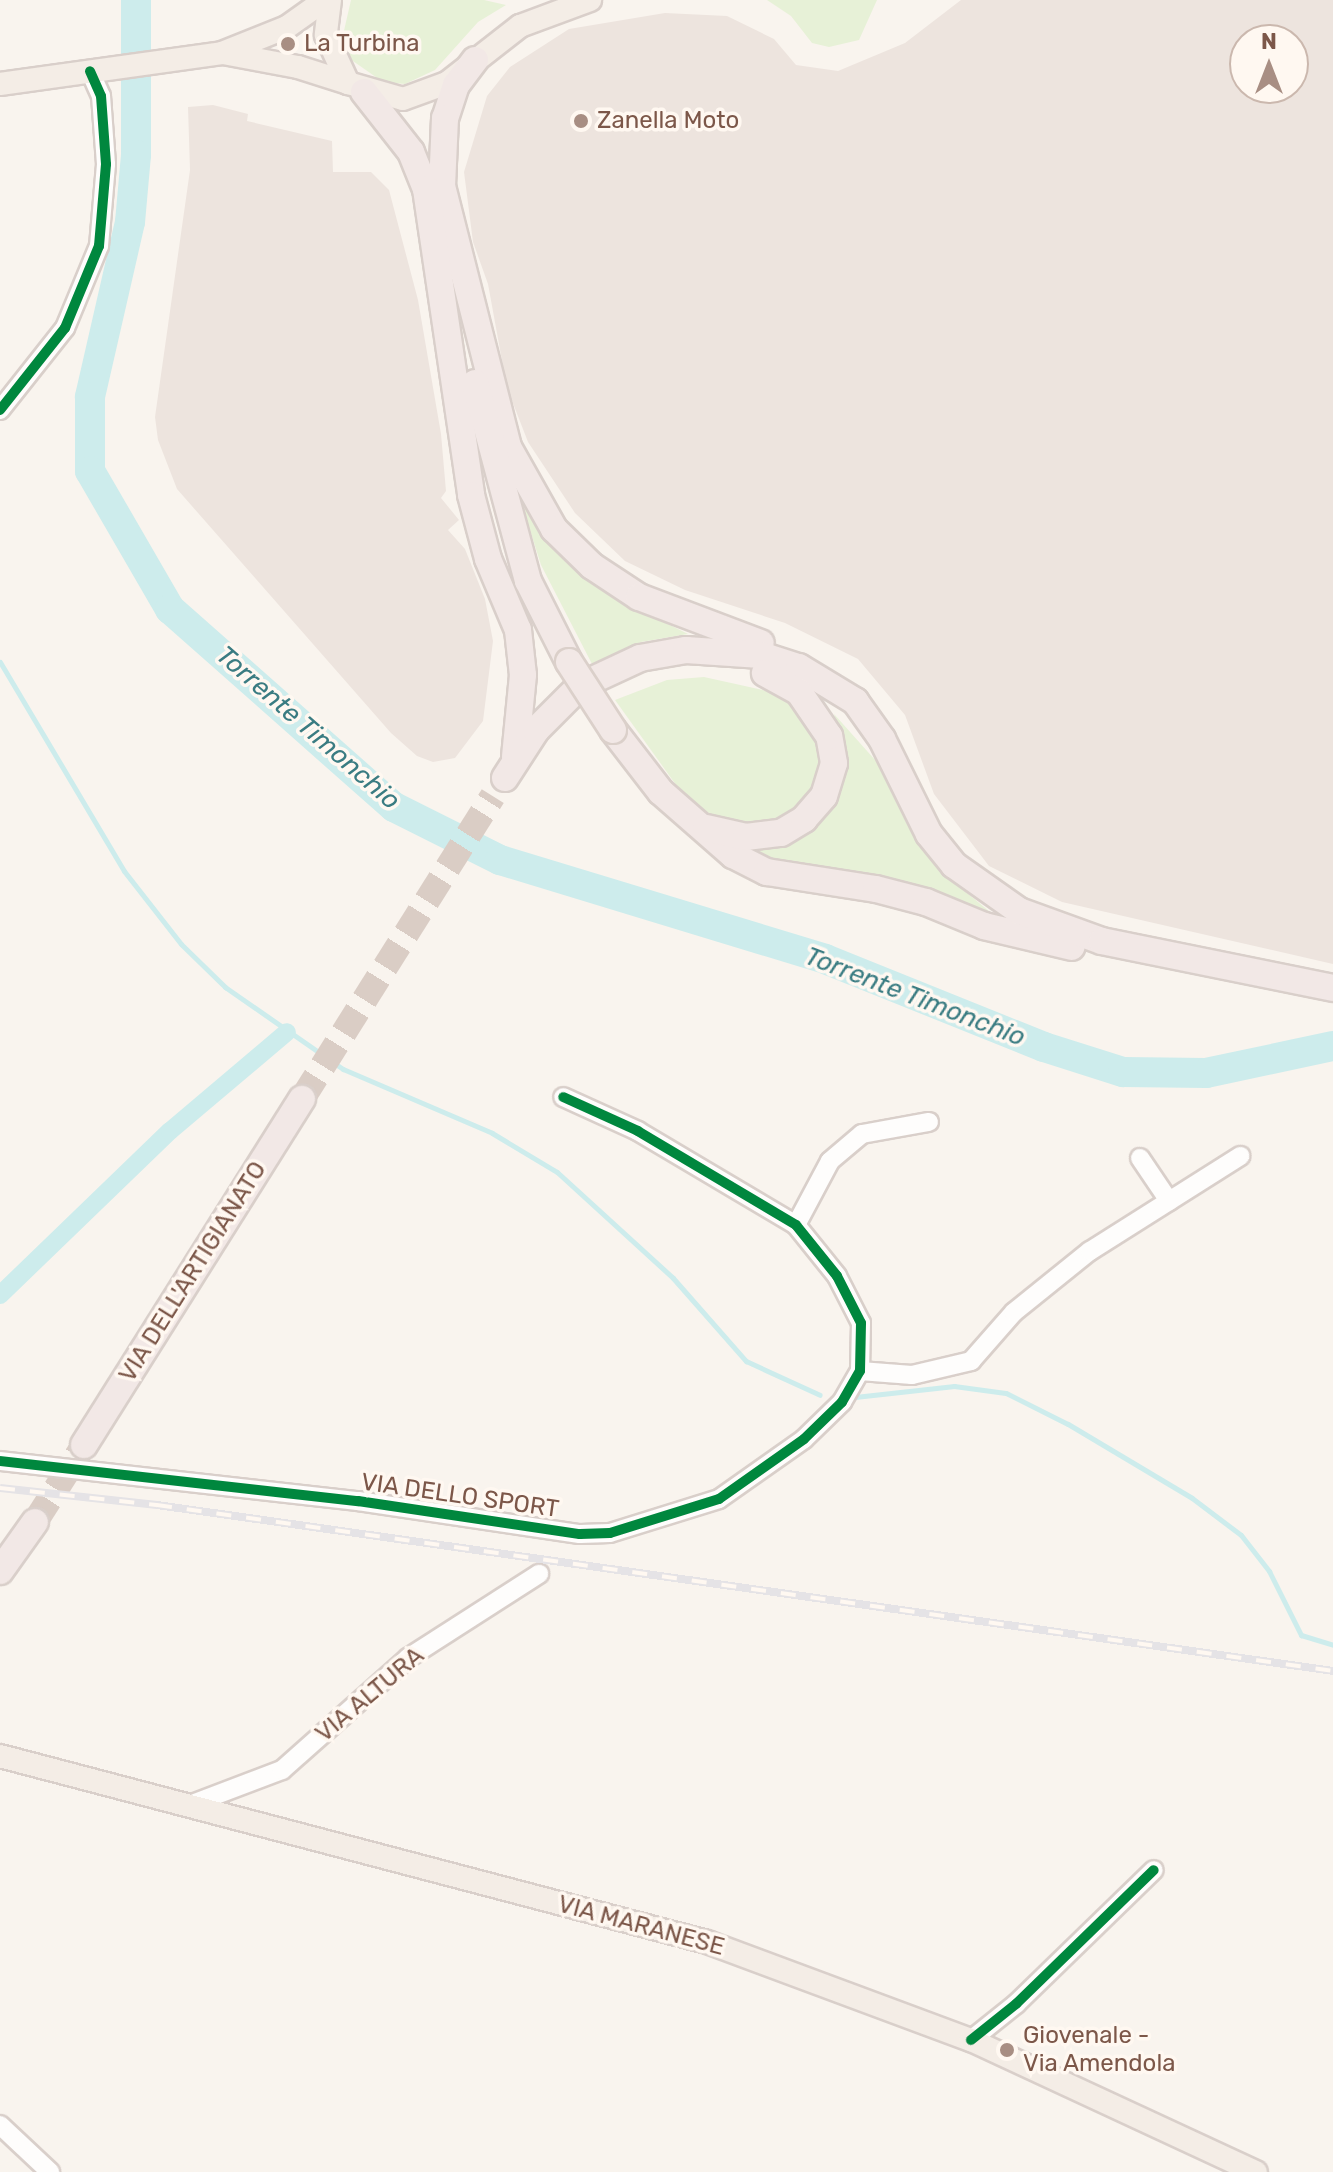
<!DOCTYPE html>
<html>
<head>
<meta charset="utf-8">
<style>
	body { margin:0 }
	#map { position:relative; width:1333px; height:2172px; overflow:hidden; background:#f9f4ee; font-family:Rubik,sans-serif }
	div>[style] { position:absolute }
	.industrial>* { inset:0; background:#ede4de }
	.green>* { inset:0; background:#e7f1d7 }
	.stream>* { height:5px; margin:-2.5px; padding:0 2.5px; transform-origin:2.5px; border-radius:2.5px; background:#cdecec }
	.canal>* { height:18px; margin:-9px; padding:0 9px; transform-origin:9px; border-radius:9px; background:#cdecec }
	.river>* { height:30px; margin:-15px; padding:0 15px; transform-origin:15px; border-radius:15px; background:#cdecec }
	.highway-tunnel>* { height:26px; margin-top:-13px; transform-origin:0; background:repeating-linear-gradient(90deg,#dacdc5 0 26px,transparent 0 39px) }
	.roads { filter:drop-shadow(2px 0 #d9cfca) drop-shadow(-2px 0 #d9cfca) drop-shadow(0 2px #d9cfca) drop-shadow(0 -2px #d9cfca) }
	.minor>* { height:18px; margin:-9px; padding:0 9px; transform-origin:9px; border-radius:9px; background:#fefdfc }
	.major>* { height:22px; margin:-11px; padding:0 11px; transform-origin:11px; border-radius:11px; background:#f4ede6 }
	.highway>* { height:26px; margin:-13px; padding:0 13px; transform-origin:13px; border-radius:13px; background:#f2e8e6 }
	.rail>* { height:8px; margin-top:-4px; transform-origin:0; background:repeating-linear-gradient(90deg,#fff8f1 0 15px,#e5e3e6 0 30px); box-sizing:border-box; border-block:2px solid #e5e3e6 }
	.bridges { filter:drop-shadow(2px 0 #dbd0ca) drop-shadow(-2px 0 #dbd0ca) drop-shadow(0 2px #dbd0ca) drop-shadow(0 -2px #dbd0ca) }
	.highway-bridge>* { height:26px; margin:-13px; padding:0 13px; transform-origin:13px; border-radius:13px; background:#f2e8e6 }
	.cycleway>* { height:10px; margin:-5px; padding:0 5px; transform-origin:5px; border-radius:5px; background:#00873e }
	.dots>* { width:22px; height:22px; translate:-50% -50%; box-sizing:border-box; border:4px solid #fff8f1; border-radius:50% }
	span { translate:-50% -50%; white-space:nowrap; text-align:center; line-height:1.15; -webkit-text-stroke:7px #fff8f1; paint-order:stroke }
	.poi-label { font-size:24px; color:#7c5749 }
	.left { translate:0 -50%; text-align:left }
	.street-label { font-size:24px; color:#7c5749 }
	.water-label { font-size:26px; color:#3a7c82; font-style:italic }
	.north { position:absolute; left:1229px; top:24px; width:80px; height:80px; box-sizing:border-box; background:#fff8f1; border:2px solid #cbb8ae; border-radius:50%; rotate:0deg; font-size:22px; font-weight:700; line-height:32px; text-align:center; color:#7c5749 }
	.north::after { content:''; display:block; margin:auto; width:28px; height:36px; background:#a88e83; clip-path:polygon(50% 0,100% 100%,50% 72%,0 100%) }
</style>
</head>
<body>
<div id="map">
	<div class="industrial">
		<i style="clip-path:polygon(evenodd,961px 0,1333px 0,1333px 964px,1062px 902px,989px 866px,934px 794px,905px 715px,858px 659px,785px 623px,685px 590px,625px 561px,575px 513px,528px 442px,507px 388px,488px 284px,473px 242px,464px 172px,487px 96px,510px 67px,569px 29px,665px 13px,727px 16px,774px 39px,796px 65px,838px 71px,905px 43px,961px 0,1245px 40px,1293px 40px,1293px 88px,1245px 88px,1245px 40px)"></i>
		<i style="clip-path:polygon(213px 105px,248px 114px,247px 121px,332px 141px,333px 172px,371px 172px,389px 190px,418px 300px,441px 434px,446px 491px,441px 498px,459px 520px,448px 530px,465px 549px,485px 599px,493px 641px,483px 721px,455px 758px,433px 762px,417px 756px,391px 733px,177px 489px,158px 440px,155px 417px,190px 170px,188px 107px)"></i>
	</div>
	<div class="green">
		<i style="clip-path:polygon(351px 0,484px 0,506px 5px,478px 22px,435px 70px,405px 84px,383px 82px,350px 59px,343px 35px)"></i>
		<i style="clip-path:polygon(767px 0,877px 0,859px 40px,829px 47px,812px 43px,791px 16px)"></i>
		<i style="clip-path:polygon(518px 492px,626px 603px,688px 634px,641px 642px,592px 664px,541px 565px)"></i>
		<i style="clip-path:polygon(704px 677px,776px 693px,801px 713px,818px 744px,822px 769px,813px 795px,794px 816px,769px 827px,735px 827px,708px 815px,679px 789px,615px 700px,667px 680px)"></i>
		<i style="clip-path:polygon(834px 714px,876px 761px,907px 824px,943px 873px,990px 912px,1026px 929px,796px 870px,744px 850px,790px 840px,842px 741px)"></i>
	</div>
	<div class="stream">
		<i style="left:0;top:662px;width:243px;rotate:59.3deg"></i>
		<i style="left:124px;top:871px;width:93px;rotate:52deg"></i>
		<i style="left:181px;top:944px;width:62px;rotate:44.3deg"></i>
		<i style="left:225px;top:987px;width:144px;rotate:34.8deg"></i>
		<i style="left:343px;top:1069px;width:162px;rotate:23.2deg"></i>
		<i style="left:492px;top:1133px;width:76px;rotate:31deg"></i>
		<i style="left:557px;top:1172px;width:157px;rotate:42.4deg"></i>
		<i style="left:673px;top:1278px;width:111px;rotate:48.7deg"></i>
		<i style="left:746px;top:1361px;width:81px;rotate:24.7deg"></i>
		<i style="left:855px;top:1397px;width:100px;rotate:-6.3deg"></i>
		<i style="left:954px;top:1386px;width:52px;rotate:7.7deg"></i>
		<i style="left:1006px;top:1393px;width:69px;rotate:26.6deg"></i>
		<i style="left:1068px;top:1424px;width:144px;rotate:30.8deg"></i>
		<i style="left:1192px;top:1498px;width:61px;rotate:37.1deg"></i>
		<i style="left:1241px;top:1535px;width:46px;rotate:52.1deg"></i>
		<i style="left:1269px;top:1571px;width:72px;rotate:63.4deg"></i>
		<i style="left:1301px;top:1635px;width:34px;rotate:17deg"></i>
	</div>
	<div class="canal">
		<i style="left:0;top:1295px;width:236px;rotate:-44deg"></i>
		<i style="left:170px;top:1131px;width:153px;rotate:-40.2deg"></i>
	</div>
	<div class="river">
		<i style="left:136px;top:0;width:155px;rotate:90deg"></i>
		<i style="left:136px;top:155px;width:67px;rotate:95.1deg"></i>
		<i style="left:130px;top:222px;width:180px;rotate:102.9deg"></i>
		<i style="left:90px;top:397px;width:74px;rotate:90deg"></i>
		<i style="left:90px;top:471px;width:160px;rotate:59.9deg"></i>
		<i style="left:170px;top:609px;width:299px;rotate:41.5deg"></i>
		<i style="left:394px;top:807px;width:119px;rotate:26.6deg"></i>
		<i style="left:500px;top:860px;width:340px;rotate:16.9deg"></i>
		<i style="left:825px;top:959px;width:236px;rotate:21.9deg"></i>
		<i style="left:1044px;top:1047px;width:83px;rotate:17.6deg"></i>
		<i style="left:1123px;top:1072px;width:83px;rotate:0.7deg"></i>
		<i style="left:1206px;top:1073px;width:130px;rotate:-12deg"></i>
	</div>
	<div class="highway-tunnel">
		<i style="left:302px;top:1099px;width:358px;rotate:-57.8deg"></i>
		<i style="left:35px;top:1522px;width:91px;rotate:-57.5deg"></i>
	</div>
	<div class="roads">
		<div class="minor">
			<i style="left:0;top:410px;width:105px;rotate:-51.6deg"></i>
			<i style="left:65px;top:328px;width:89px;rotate:-67.5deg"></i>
			<i style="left:99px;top:246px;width:82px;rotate:-85.1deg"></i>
			<i style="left:106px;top:164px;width:68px;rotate:-94.2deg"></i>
			<i style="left:101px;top:96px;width:27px;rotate:-114deg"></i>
			<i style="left:1140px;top:1158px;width:52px;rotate:56deg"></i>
			<i style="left:796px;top:1225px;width:72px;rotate:-62deg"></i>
			<i style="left:830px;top:1161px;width:42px;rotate:-40.2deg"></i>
			<i style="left:862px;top:1134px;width:68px;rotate:-10.2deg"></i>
			<i style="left:860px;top:1371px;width:52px;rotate:4.4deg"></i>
			<i style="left:912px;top:1375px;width:61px;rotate:-13.3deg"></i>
			<i style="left:971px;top:1361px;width:65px;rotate:-48.7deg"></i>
			<i style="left:1014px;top:1312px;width:97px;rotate:-38.8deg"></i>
			<i style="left:1090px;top:1251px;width:178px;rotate:-32.3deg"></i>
			<i style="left:0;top:1461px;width:360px;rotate:6.4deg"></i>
			<i style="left:358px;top:1501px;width:224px;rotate:8.5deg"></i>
			<i style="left:580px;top:1534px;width:30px;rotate:-2deg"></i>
			<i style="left:610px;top:1533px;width:114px;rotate:-17.3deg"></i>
			<i style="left:719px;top:1499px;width:104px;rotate:-35.2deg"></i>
			<i style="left:804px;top:1439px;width:53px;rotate:-44.2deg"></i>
			<i style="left:842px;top:1402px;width:36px;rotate:-60deg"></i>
			<i style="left:860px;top:1371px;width:48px;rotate:-88.8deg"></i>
			<i style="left:861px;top:1323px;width:53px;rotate:-117.1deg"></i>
			<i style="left:837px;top:1276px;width:65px;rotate:-128.8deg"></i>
			<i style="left:796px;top:1225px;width:184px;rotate:-149.3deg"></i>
			<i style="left:638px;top:1131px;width:82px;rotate:-155.6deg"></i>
			<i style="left:195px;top:1803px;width:93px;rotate:-20.8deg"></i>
			<i style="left:282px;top:1770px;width:169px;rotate:-41.6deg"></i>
			<i style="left:408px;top:1658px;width:156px;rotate:-32.7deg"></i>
			<i style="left:971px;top:2040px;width:58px;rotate:-38.7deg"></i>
			<i style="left:1016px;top:2004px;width:192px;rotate:-44.2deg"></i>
			<i style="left:0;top:2125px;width:69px;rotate:43.2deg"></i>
		</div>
		<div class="major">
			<i style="left:330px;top:0;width:35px;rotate:97deg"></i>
			<i style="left:326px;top:35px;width:53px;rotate:65.4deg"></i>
			<i style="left:348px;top:83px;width:57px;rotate:16.2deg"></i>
			<i style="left:403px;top:99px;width:47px;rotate:-20deg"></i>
			<i style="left:447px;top:83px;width:93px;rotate:-38deg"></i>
			<i style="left:520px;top:26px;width:75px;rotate:-20.4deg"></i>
			<i style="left:223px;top:53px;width:76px;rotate:10.6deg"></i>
			<i style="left:298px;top:67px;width:52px;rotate:17.7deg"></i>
			<i style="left:0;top:84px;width:224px;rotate:-7.9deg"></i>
			<i style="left:222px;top:53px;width:70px;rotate:-21.8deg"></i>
			<i style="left:287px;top:27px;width:47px;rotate:-35.4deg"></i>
			<i style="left:0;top:1756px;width:731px;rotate:14.74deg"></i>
			<i style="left:707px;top:1942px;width:282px;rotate:20.4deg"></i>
			<i style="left:971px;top:2040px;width:314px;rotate:24.9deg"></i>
		</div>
		<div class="highway">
			<i style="left:475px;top:60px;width:31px;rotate:127deg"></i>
			<i style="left:456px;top:85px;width:35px;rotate:108deg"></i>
			<i style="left:445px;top:118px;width:68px;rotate:92.5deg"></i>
			<i style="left:442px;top:186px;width:269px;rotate:75.8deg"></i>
			<i style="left:508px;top:447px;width:94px;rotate:60.7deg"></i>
			<i style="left:554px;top:529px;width:53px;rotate:44.2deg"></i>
			<i style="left:592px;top:566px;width:56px;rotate:33.4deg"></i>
			<i style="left:639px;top:597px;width:130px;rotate:20.7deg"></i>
			<i style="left:364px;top:92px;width:76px;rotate:51.9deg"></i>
			<i style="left:411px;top:152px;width:40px;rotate:68deg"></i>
			<i style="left:426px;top:189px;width:309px;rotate:81.6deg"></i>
			<i style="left:471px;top:495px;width:66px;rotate:75.1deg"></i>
			<i style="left:488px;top:559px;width:77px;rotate:67.1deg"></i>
			<i style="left:518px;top:630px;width:45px;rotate:83.7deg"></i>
			<i style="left:523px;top:675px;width:82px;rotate:95.6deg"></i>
			<i style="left:475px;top:383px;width:205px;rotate:75deg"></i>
			<i style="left:528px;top:581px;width:91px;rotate:63.2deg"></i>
			<i style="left:613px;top:730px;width:78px;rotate:52.3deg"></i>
			<i style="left:661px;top:792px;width:96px;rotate:41.2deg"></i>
			<i style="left:733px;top:855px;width:38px;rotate:27deg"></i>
			<i style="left:767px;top:872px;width:110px;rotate:8.9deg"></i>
			<i style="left:876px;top:889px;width:52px;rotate:14.6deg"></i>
			<i style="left:926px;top:902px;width:63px;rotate:22.5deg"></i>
			<i style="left:984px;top:926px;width:90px;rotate:13.4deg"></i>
			<i style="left:505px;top:778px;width:57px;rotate:-57.1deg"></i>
			<i style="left:536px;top:730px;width:62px;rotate:-45deg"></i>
			<i style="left:580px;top:686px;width:66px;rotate:-25deg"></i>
			<i style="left:640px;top:658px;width:47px;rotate:-9.9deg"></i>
			<i style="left:686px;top:650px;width:75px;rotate:3.8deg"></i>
			<i style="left:761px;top:655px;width:40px;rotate:18deg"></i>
			<i style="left:799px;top:667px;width:66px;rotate:31.3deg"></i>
			<i style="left:855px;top:701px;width:47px;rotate:54.6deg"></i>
			<i style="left:882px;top:739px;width:106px;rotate:63.7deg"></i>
			<i style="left:929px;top:834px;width:40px;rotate:51deg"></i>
			<i style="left:954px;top:865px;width:80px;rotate:35.3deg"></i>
			<i style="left:1019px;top:911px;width:88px;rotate:19.9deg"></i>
			<i style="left:1102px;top:941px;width:236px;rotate:11.5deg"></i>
			<i style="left:706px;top:828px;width:41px;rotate:12.7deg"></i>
			<i style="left:746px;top:837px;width:35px;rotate:-7deg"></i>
			<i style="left:781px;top:833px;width:27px;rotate:-31deg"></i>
			<i style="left:804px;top:819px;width:30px;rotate:-49deg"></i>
			<i style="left:824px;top:796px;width:34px;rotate:-73deg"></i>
			<i style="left:834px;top:763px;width:27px;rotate:-100deg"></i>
			<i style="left:829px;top:736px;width:53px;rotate:-124.3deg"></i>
			<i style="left:799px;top:692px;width:39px;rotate:-151deg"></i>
			<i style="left:84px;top:1445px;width:409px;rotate:-57.8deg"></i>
			<i style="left:0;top:1571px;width:60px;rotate:-54.5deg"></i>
		</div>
	</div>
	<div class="rail">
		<i style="left:0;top:1488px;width:158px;rotate:6.2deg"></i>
		<i style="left:157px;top:1505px;width:1188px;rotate:8.03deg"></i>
	</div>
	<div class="bridges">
		<div class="highway-bridge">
			<i style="left:569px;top:662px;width:81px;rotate:57.1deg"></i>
		</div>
	</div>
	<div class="cycleway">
		<i style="left:0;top:410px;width:105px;rotate:-51.6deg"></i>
		<i style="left:65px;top:328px;width:89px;rotate:-67.5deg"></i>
		<i style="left:99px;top:246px;width:82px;rotate:-85.1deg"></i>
		<i style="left:106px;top:164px;width:68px;rotate:-94.2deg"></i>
		<i style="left:101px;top:96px;width:27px;rotate:-114deg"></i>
		<i style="left:0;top:1461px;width:360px;rotate:6.4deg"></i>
		<i style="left:358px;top:1501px;width:224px;rotate:8.5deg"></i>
		<i style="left:580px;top:1534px;width:30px;rotate:-2deg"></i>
		<i style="left:610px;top:1533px;width:114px;rotate:-17.3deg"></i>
		<i style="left:719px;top:1499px;width:104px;rotate:-35.2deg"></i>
		<i style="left:804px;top:1439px;width:53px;rotate:-44.2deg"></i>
		<i style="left:842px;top:1402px;width:36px;rotate:-60deg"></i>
		<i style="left:860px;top:1371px;width:48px;rotate:-88.8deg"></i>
		<i style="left:861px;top:1323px;width:53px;rotate:-117.1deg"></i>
		<i style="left:837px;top:1276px;width:65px;rotate:-128.8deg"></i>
		<i style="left:796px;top:1225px;width:184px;rotate:-149.3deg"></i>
		<i style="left:638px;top:1131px;width:82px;rotate:-155.6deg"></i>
		<i style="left:971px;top:2040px;width:58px;rotate:-38.7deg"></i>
		<i style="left:1016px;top:2004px;width:192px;rotate:-44.2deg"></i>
	</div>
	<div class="dots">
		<i style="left:288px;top:44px;background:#a88e83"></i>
		<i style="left:581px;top:121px;background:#a88e83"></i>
		<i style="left:1007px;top:2050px;background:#a88e83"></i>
	</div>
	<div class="poi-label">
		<span class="left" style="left:304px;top:44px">La Turbina</span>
		<span class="left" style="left:597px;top:121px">Zanella Moto</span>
		<span class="left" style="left:1023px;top:2050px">Giovenale -<br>Via Amendola</span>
	</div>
	<div class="street-label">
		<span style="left:193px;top:1272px;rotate:-58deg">VIA DELL'ARTIGIANATO</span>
		<span style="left:460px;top:1496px;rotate:8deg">VIA DELLO SPORT</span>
		<span style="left:370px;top:1695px;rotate:-40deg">VIA ALTURA</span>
		<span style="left:641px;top:1926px;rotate:15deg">VIA MARANESE</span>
	</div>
	<div class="water-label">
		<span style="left:308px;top:728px;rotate:41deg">Torrente Timonchio</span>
		<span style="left:915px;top:997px;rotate:21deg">Torrente Timonchio</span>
	</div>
	<div class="north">N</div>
</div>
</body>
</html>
